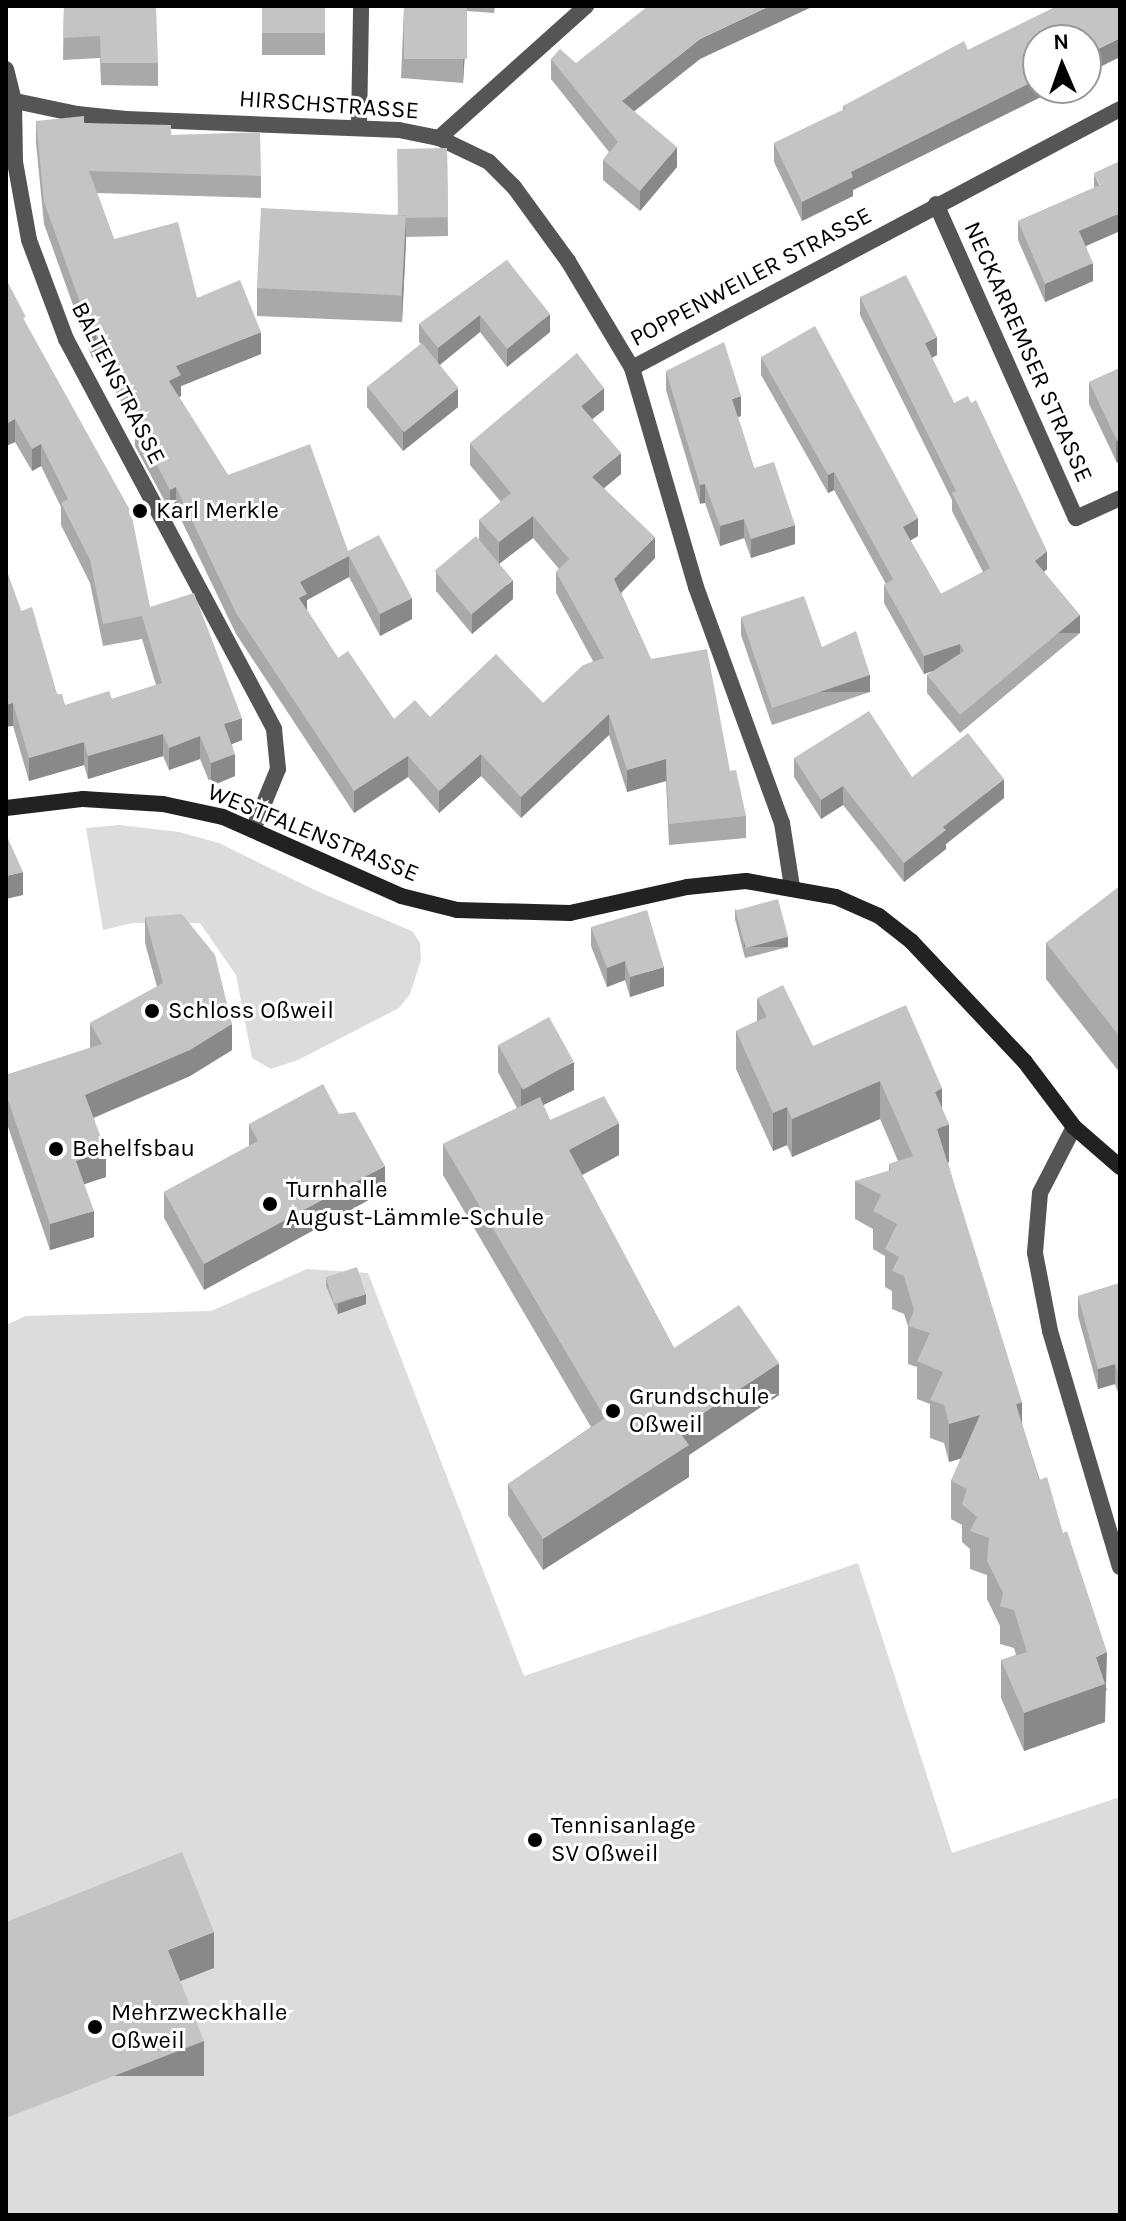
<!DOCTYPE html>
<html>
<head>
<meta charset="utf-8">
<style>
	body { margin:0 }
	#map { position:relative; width:1126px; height:2221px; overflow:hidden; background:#fff; font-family:Karla,sans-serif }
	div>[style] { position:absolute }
	.green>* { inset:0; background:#dcdcdc }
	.street>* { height:16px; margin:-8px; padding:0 8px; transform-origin:8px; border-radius:8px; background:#555 }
	.secondary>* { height:16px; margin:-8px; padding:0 8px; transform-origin:8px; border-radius:8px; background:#222 }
	.wall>* { inset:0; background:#a9a9a9; transform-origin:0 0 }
	.shaded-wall>* { inset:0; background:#898989; transform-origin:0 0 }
	.building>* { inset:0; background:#c4c4c4; transform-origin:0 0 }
	.dots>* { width:22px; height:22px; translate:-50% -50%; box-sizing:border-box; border:4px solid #fff; border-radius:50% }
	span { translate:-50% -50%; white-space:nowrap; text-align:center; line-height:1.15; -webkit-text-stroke:6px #fff; paint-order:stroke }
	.street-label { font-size:24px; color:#000 }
	.poi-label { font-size:24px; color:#000 }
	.left { translate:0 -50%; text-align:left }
	.frame { position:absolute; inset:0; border:8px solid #000; pointer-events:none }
	.north { position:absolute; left:1022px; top:24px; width:80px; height:80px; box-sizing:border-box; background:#fff; border:2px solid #999; border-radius:50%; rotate:358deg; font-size:22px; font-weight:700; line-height:32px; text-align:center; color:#000 }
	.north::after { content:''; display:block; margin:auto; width:28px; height:36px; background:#000; clip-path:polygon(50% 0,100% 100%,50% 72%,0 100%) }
</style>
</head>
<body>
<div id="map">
	<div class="green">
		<i style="clip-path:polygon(119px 825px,179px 832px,219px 843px,319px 892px,412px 931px,420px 943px,421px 960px,410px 994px,399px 1008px,298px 1060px,271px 1069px,252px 1058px,236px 975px,200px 923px,133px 923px,103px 930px,86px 828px)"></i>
		<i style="clip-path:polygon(307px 1269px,368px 1273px,524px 1676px,858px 1563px,952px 1853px,1120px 1797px,1120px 2215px,6px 2215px,6px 1325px,26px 1316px,211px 1311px)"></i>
	</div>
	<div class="street">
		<i style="left:6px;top:69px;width:32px;rotate:76deg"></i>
		<i style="left:14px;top:100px;width:62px;rotate:89.1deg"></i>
		<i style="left:15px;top:162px;width:79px;rotate:79.8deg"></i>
		<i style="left:29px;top:240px;width:106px;rotate:69.5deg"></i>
		<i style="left:66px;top:339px;width:442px;rotate:61.9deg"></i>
		<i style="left:274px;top:729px;width:40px;rotate:84.3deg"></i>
		<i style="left:278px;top:769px;width:66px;rotate:112.3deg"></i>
		<i style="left:6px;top:99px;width:73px;rotate:11.9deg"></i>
		<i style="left:77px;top:114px;width:49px;rotate:5.8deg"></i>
		<i style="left:126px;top:119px;width:273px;rotate:2.3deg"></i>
		<i style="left:399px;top:130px;width:41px;rotate:11.3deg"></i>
		<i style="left:439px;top:138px;width:55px;rotate:25.6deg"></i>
		<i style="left:489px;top:162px;width:35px;rotate:45deg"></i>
		<i style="left:514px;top:187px;width:92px;rotate:53.9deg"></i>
		<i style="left:568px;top:261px;width:125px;rotate:59.1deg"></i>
		<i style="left:632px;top:368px;width:228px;rotate:73.7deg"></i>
		<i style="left:696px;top:587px;width:251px;rotate:70deg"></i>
		<i style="left:782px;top:823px;width:65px;rotate:81.1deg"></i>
		<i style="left:359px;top:126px;width:120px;rotate:-89deg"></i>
		<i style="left:439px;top:138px;width:198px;rotate:-41.9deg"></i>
		<i style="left:936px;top:204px;width:344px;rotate:66deg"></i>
		<i style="left:1076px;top:518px;width:48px;rotate:-24.4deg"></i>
		<i style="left:632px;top:368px;width:552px;rotate:-27.96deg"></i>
		<i style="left:1074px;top:1127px;width:74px;rotate:117.3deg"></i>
		<i style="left:1040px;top:1193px;width:60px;rotate:94.8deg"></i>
		<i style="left:1035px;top:1253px;width:79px;rotate:79.1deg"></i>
		<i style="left:1050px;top:1331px;width:246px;rotate:73.5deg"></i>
	</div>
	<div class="secondary">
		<i style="left:6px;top:808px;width:78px;rotate:-6.7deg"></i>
		<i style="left:83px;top:799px;width:80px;rotate:3.6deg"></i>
		<i style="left:163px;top:804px;width:61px;rotate:12.2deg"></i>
		<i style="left:223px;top:817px;width:195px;rotate:23.9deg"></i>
		<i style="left:401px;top:896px;width:58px;rotate:14deg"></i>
		<i style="left:457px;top:910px;width:113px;rotate:1.5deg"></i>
		<i style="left:570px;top:913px;width:120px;rotate:-12.5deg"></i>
		<i style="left:687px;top:887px;width:59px;rotate:-5.8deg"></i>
		<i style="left:746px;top:881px;width:91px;rotate:10.1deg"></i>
		<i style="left:836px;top:897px;width:47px;rotate:23.8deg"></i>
		<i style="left:879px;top:916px;width:41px;rotate:38deg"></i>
		<i style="left:911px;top:941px;width:166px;rotate:46.7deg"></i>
		<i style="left:1025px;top:1062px;width:81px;rotate:53deg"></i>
		<i style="left:1074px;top:1127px;width:61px;rotate:41deg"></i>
	</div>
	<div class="wall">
		<i style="clip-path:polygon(64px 6px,158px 63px,158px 86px,101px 85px,100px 58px,63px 60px)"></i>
		<i style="left:262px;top:6px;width:63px;height:49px"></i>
		<i style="clip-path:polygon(404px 6px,495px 6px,494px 13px,467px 11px,463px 83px,401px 78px)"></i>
		<i style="clip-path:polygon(1054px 6px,1120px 6px,1038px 88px,1059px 88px,853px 190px,853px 196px,802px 221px,774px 162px,774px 143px,843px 110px,843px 106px,968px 50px,1054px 8px)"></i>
		<i style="clip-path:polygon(551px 59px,576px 63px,700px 59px,634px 111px,677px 167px,640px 211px,603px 180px,603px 160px,609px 152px,551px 79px)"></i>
		<i style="clip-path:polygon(36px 121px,84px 123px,171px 135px,261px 176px,261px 198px,97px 193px,114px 239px,197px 298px,261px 354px,181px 386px,181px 396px,179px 397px,228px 475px,348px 551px,412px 619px,380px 636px,349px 577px,307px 600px,307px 610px,338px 658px,394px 719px,430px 717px,543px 703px,593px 661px,556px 593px,556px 572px,559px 569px,533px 538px,499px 564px,513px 599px,472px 634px,436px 591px,436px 572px,479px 540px,479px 520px,501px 502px,470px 465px,470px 443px,604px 410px,592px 419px,621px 474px,604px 488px,655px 558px,621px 593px,651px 659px,730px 771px,746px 816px,746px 838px,669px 845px,666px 781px,627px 792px,609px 735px,521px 818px,481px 776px,439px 813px,408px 777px,354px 813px,236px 634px,176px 509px,170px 511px,135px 446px,135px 427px,96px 356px,92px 358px,44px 224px,36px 143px)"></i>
		<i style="clip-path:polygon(447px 148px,448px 236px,406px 237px,402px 322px,257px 316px,257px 288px,397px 215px)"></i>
		<i style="clip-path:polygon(1094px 173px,1120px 231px,1086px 246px,1093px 281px,1045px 302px,1018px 240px,1018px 221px,1094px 188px)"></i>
		<i style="clip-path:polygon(507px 260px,550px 332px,507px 367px,480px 332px,440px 365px,458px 407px,403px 451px,367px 407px,367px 387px,421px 344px,419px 342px,419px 324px)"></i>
		<i style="clip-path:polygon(6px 279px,150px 607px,242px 740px,232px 744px,235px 776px,211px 786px,200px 759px,169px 770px,163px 756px,88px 779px,84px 765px,29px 781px,13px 726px,6px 727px,6px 569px,21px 611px,57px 694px,65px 705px,112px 699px,156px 685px,142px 639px,103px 646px,90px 583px,61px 525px,61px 507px,41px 466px,32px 471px,15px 442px,6px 446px)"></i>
		<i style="clip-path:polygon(860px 297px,937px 355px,932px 358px,954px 403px,1047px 569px,1044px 572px,1080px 633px,960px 733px,927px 693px,927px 675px,934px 670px,924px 674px,884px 603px,884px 585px,886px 584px,834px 490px,828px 493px,761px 375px,761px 357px,918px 536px,910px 540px,941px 594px,983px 572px,952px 511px,952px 500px,860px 315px)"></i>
		<i style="clip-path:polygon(1120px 368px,1120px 462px,1117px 463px,1089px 404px,1089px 382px)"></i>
		<i style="clip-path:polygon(666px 371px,741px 416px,738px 417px,754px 468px,795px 544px,751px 558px,744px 538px,720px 546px,705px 503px,700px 504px,666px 390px)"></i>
		<i style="clip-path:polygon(741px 617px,822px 647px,870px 692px,772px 725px,741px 635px)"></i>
		<i style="clip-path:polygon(794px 758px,912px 777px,1004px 798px,946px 844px,946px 849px,904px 882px,843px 805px,821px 819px,794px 777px)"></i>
		<i style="clip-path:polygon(1120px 886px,1120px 1073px,1046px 979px,1046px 943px)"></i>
		<i style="clip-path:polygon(735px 909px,788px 947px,745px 958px,735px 919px)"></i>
		<i style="clip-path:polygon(145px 917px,232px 1050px,190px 1076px,94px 1118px,106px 1177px,84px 1184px,94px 1237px,50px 1250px,6px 1121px,6px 1075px,90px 1048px,90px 1023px,157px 987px,145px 943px)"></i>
		<i style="clip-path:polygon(591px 927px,664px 986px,630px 997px,625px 980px,607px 987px,591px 946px)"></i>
		<i style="clip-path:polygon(757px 998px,813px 1046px,942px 1109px,948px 1163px,1022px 1424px,1107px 1690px,1105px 1691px,1105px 1722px,1024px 1751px,1001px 1698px,1001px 1660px,1016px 1655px,1014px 1648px,1000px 1644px,1000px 1626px,987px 1599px,987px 1575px,970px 1569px,970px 1549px,962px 1542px,962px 1525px,951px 1519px,951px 1481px,961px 1458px,949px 1462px,944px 1443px,930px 1438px,930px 1404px,917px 1399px,917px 1367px,908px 1364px,908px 1326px,904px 1314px,892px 1309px,892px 1291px,885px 1287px,885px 1256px,873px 1249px,873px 1229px,855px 1219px,855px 1181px,889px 1171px,889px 1164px,898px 1161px,880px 1119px,792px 1157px,787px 1145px,773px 1151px,736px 1069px,736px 1031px,757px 1021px)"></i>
		<i style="clip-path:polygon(498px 1045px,574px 1090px,543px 1105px,550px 1120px,619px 1155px,582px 1175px,674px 1348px,779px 1395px,689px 1455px,689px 1477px,543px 1570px,508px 1515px,508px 1484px,591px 1427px,443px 1175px,443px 1144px,517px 1108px,498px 1072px)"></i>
		<i style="clip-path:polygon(339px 1114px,385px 1191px,204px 1290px,164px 1218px,164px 1192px,249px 1146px,249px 1124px)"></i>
		<i style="clip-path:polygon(326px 1277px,366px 1304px,338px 1314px,326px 1286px)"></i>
		<i style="clip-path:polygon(1120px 1283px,1120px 1398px,1115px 1384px,1098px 1389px,1078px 1316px,1078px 1296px)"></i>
	</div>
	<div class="shaded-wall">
		<i style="clip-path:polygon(467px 6px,467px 21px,463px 83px,463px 64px)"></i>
		<i style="clip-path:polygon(770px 6px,814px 6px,700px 59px,622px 121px,622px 101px,700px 39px)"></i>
		<i style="clip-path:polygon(1120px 38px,1120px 57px,1086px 74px,1086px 55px)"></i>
		<i style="clip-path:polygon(1038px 79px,1038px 88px,1059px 88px,853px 190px,853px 196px,802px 221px,802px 202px,851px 172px)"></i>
		<i style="clip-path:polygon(677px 147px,677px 167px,640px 211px,640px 191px)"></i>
		<i style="clip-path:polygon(1120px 213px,1120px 231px,1079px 249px,1079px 231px)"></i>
		<i style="clip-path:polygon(406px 215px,406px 243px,402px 322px,402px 294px)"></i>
		<i style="clip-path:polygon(1093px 263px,1093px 281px,1045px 302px,1045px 284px)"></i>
		<i style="clip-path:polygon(550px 314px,550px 332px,507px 367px,507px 349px)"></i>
		<i style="clip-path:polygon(480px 315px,480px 332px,438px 366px,438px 348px)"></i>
		<i style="clip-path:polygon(261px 332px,261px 354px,181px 386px,181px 396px,169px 402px,169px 381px,176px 366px)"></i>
		<i style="left:96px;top:335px;width:21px;height:4px;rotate:90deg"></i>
		<i style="clip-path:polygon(937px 337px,937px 355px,925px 361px,925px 343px)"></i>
		<i style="clip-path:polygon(458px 388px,458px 407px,403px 451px,403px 432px)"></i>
		<i style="clip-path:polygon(604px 388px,604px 410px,581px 428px,581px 406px)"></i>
		<i style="clip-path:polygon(741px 396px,741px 416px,732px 419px,732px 399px)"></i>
		<i style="clip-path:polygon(15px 419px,15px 442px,6px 446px,6px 424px)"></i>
		<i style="left:1120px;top:439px;width:23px;height:4px;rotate:90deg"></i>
		<i style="clip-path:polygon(41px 444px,41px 466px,32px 471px,32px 449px)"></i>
		<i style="clip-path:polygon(621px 453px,621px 474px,592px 498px,592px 477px)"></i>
		<i style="clip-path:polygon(834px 472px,834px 490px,828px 493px,828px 475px)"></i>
		<i style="left:705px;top:484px;width:19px;height:5px;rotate:90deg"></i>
		<i style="clip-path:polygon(176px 487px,176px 509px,170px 511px,170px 490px)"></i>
		<i style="clip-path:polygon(533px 516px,533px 538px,499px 564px,499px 542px)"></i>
		<i style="clip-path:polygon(918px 518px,918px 536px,903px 545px,903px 527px)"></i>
		<i style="clip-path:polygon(744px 519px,744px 538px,720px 546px,720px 526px)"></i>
		<i style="clip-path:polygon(795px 525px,795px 544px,751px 558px,751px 539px)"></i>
		<i style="clip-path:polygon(655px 537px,655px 558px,614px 600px,614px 579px)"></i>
		<i style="clip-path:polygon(1047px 551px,1047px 569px,1035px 579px,1035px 561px)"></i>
		<i style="clip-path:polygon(349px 556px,349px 577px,307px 600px,307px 615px,299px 598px,300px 582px)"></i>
		<i style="clip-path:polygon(513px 580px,513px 599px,472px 634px,472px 614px)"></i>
		<i style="clip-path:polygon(412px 598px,412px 619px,380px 636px,380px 614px)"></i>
		<i style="left:1080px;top:615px;width:18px;height:156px;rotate:90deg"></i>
		<i style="clip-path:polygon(960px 644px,960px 662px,924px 674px,924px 656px)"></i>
		<i style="left:870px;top:675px;width:17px;height:103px;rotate:90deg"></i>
		<i style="left:13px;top:703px;width:23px;height:7px;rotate:90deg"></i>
		<i style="clip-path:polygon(609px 714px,609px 735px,521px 818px,521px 797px)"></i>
		<i style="clip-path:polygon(242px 718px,242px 740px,224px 747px,224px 724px)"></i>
		<i style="clip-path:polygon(163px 734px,163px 756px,88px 779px,88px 756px)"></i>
		<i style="clip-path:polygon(200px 736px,200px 759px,169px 770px,169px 748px)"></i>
		<i style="clip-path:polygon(84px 742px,84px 765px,29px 781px,29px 758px)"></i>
		<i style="clip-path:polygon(235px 754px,235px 776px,211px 786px,211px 763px)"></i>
		<i style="clip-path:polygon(481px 754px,481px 776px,439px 813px,439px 791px)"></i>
		<i style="clip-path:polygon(408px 756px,408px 777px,354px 813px,354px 791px)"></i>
		<i style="clip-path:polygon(666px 759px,666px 781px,627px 792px,627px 770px)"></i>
		<i style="clip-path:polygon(1004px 779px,1004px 798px,946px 844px,946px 849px,904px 882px,904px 863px,943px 827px)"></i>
		<i style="clip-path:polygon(843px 786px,843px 805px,821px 819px,821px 800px)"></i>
		<i style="clip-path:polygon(23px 872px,23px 895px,6px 899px,6px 876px)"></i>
		<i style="left:788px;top:937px;width:10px;height:44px;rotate:90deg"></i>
		<i style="clip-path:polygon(625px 961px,625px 980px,607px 987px,607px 968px)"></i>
		<i style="clip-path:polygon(664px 967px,664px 986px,630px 997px,630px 977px)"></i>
		<i style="clip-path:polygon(232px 1024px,232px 1050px,190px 1076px,85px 1121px,85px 1095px)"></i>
		<i style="clip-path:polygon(574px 1062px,574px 1090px,521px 1116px,521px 1088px)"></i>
		<i style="clip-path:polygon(880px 1081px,880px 1119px,792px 1157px,792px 1119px)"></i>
		<i style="clip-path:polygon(942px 1088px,942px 1126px,935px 1092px)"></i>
		<i style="clip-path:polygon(787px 1107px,787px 1145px,773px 1151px,773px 1113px)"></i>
		<i style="clip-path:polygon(619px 1123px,619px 1155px,569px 1182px,569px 1150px)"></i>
		<i style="clip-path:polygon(949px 1124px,949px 1162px,937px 1167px,937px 1129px)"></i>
		<i style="clip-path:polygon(106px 1151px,106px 1177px,76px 1187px,76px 1161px)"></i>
		<i style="clip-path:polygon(385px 1166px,385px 1191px,204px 1290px,204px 1264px)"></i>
		<i style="clip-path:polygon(94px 1211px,94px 1237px,50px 1250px,50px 1224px)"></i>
		<i style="clip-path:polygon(366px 1294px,366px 1304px,338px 1314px,338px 1304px)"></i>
		<i style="clip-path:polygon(779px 1363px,779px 1395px,689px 1455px,689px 1477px,543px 1570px,543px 1539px,678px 1430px)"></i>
		<i style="clip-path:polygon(1115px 1364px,1115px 1384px,1098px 1389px,1098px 1369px)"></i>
		<i style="clip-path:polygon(1022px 1402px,1022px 1440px,1016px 1404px)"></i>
		<i style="clip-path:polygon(980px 1415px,980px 1453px,949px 1462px,949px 1424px)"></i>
		<i style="clip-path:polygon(1107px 1652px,1105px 1722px,1024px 1751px,1024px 1713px,1096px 1657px)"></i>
		<i style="clip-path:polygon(214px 1932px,214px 1968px,168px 1986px,168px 1950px)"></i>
		<i style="left:204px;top:2041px;width:35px;height:212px;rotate:90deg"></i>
	</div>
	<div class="building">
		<i style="clip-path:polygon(64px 6px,156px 6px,158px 63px,101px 63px,100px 36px,63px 38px)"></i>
		<i style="left:262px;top:6px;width:63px;height:27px"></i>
		<i style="left:404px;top:6px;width:63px;height:53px"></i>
		<i style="clip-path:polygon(648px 6px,770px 6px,700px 39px,622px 101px,677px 147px,640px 191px,603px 160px,618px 142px,551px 59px,560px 49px,576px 63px)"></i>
		<i style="clip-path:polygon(1057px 6px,1120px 6px,1120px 38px,1086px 55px,1086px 40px,1038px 40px,1038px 79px,851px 172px,853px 177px,802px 202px,774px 143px,845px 109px,843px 106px,964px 41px,968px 50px)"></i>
		<i style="clip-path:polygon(84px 116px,84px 123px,171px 125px,171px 135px,260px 132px,261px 176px,89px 171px,114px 239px,178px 222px,197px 298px,240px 280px,261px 332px,176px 366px,181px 375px,169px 381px,228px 475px,310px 444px,348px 551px,379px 535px,412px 598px,380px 614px,349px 556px,300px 582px,307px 594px,299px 598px,338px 658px,348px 651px,394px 719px,415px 700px,430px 717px,496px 654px,543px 703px,583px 665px,604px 658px,556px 572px,569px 559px,533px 516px,499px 542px,479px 520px,511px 493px,470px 443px,577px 353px,604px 388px,581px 406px,621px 453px,592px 477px,655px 537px,614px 579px,651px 659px,707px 649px,730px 771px,736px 770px,746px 816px,669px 824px,666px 759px,627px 770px,609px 714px,521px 797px,481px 754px,439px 791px,408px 756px,354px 791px,236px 613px,176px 487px,170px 490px,135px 424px,143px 420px,96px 335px,92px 336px,44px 202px,36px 121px)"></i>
		<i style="clip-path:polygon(447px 148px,448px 217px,406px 218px,406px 215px,398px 215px,397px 149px)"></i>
		<i style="clip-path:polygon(1120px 161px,1120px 213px,1079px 231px,1093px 263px,1045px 284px,1018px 221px,1100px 185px,1094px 173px)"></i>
		<i style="left:261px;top:208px;width:145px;height:80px;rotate:3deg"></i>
		<i style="clip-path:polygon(507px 260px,550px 314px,507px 349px,480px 315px,438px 348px,419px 324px)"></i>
		<i style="clip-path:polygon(906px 275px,937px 337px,925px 343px,954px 403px,968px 396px,971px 403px,976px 400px,1047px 551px,1035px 561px,1080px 615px,960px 715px,927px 675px,964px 651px,960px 644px,924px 656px,884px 585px,893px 579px,834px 472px,828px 475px,761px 357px,815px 326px,918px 518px,903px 527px,941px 594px,990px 568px,952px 493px,956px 491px,860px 297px)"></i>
		<i style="clip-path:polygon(6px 279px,26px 317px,23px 318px,131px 512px,150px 607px,194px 593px,242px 718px,224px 724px,235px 754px,211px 763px,200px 736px,169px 748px,163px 734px,88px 756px,84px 742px,29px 758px,13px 703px,6px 705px,6px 569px,21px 611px,32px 607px,57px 694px,62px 694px,65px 705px,109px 691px,112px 699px,162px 683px,142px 616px,103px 624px,90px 560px,61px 503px,68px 499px,41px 444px,32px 449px,15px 419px,6px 424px)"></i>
		<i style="clip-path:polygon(724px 342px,741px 396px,732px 399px,754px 468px,774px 462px,795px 525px,751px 539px,744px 519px,720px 526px,705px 484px,700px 485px,666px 371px)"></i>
		<i style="left:422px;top:343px;width:58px;height:70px;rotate:51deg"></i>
		<i style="clip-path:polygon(1120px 368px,1120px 439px,1117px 441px,1089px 382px)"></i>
		<i style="left:476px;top:536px;width:57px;height:54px;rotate:50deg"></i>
		<i style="clip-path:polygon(804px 596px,822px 647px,856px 631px,870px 675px,772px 708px,741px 617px)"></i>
		<i style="clip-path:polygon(869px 711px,912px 777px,968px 733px,1004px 779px,943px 827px,946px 830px,904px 863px,843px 786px,821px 800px,794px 758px)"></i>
		<i style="clip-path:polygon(6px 834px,23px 872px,6px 876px)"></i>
		<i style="clip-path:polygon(1120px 886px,1120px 1037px,1046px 943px)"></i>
		<i style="left:778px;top:899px;width:39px;height:44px;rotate:75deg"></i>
		<i style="clip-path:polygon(647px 910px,664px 967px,630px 977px,625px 961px,607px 968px,591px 927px)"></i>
		<i style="clip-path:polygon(182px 914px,215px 955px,232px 1024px,190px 1050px,85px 1095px,106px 1151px,76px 1161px,94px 1211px,50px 1224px,6px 1094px,6px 1075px,102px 1044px,90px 1023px,163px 983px,145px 917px)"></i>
		<i style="clip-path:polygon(783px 985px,813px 1046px,906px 1005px,942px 1088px,935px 1092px,949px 1124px,937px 1129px,1022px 1402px,1016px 1404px,1039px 1480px,1047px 1477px,1063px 1533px,1067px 1531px,1107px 1652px,1096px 1657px,1105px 1684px,1024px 1713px,1001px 1660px,1027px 1652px,1014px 1610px,1000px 1606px,1003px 1593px,987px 1561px,989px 1538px,970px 1531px,977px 1517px,962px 1504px,967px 1489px,951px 1481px,980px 1415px,949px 1424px,944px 1405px,930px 1400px,943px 1372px,917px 1361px,930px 1333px,908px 1326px,914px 1310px,904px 1276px,892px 1271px,899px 1257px,885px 1249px,897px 1224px,873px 1211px,881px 1195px,855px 1181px,891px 1170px,889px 1164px,913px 1156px,880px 1081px,792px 1119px,787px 1107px,773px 1113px,736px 1031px,767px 1017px,757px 998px)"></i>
		<i style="left:549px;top:1017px;width:51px;height:58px;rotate:61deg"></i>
		<i style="clip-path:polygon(323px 1084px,339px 1114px,355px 1112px,385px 1166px,204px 1264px,164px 1192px,258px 1141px,249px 1124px)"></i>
		<i style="clip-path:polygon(604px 1096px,619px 1123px,569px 1150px,674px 1348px,739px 1305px,779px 1363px,678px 1430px,689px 1445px,543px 1539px,508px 1484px,605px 1418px,443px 1144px,540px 1097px,550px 1120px)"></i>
		<i style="left:357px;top:1267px;width:28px;height:33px;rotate:72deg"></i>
		<i style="clip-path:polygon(1120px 1283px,1120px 1378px,1115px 1364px,1098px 1369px,1078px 1296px)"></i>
		<i style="clip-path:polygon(182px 1852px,214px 1932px,168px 1950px,204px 2041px,6px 2118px,6px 1922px)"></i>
	</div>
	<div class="dots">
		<i style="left:140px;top:511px;background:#000"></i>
		<i style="left:152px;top:1011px;background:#000"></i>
		<i style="left:56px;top:1149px;background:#000"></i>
		<i style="left:270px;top:1204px;background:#000"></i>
		<i style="left:613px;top:1411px;background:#000"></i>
		<i style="left:535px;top:1840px;background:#000"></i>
		<i style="left:95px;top:2027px;background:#000"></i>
	</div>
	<div class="street-label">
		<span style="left:329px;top:105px;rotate:4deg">HIRSCHSTRASSE</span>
		<span style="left:751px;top:277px;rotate:-28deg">POPPENWEILER STRASSE</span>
		<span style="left:1028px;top:352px;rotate:66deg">NECKARREMSER STRASSE</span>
		<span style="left:118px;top:383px;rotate:63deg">BALTENSTRASSE</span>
		<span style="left:313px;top:833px;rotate:22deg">WESTFALENSTRASSE</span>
	</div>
	<div class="poi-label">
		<span class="left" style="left:156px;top:511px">Karl Merkle</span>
		<span class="left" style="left:168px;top:1011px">Schloss Oßweil</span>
		<span class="left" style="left:72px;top:1149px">Behelfsbau</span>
		<span class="left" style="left:286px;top:1204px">Turnhalle<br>August-Lämmle-Schule</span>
		<span class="left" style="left:629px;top:1411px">Grundschule<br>Oßweil</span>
		<span class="left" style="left:551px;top:1840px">Tennisanlage<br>SV Oßweil</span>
		<span class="left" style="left:111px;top:2027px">Mehrzweckhalle<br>Oßweil</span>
	</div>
	<div class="frame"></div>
	<div class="north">N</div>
</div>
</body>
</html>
